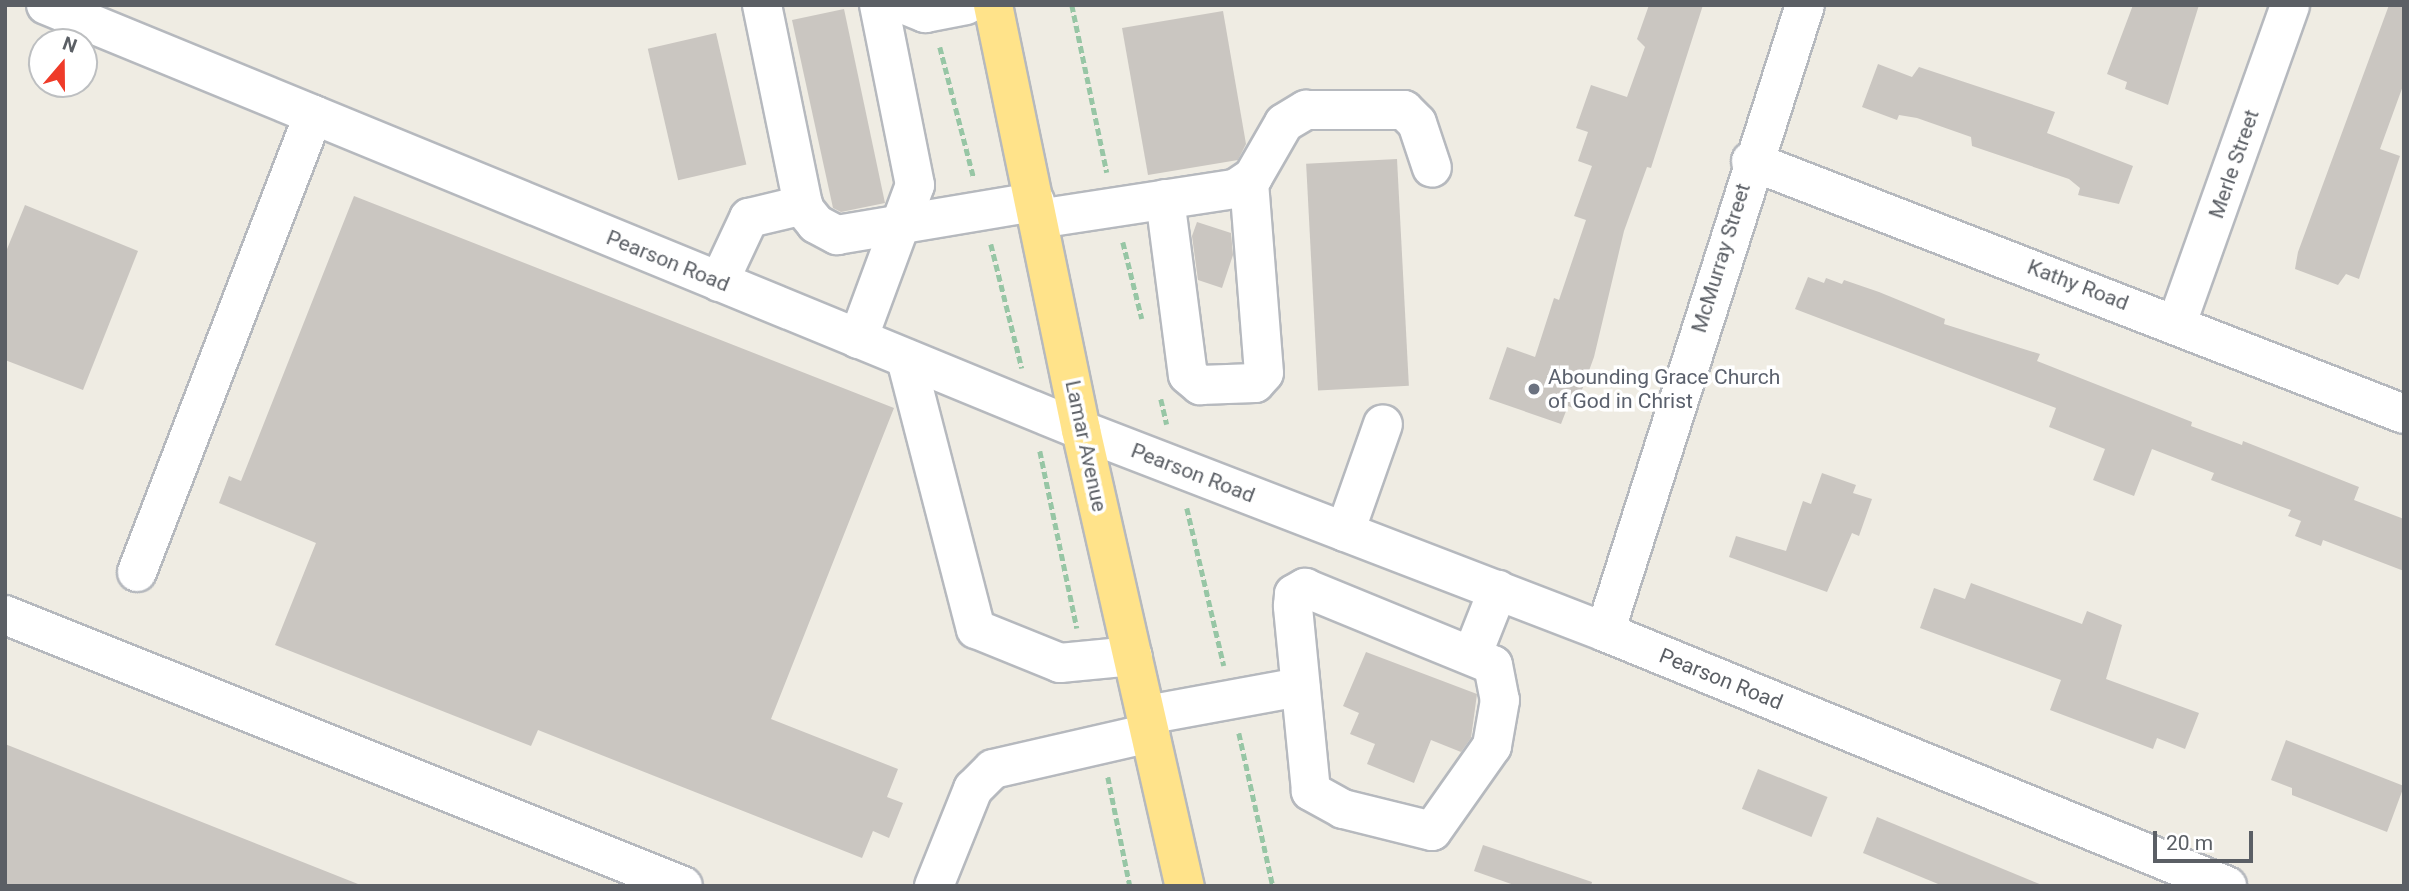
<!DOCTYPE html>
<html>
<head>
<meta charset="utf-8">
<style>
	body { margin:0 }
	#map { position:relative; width:2409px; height:891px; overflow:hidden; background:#efece3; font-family:Roboto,sans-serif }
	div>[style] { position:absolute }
	.building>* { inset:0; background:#cac6c1; transform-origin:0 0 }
	.path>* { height:4.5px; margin-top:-2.25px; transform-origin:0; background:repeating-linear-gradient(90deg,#97c6a5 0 7px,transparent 0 10.5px) }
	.roads { filter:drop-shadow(2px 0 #b6b9be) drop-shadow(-2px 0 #b6b9be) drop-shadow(0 2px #b6b9be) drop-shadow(0 -2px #b6b9be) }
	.minor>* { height:38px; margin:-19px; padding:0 19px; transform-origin:19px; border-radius:19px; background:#fff }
	.highway>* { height:38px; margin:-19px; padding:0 19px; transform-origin:19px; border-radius:19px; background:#ffe38a }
	.dots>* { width:19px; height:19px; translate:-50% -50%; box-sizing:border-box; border:4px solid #fff; border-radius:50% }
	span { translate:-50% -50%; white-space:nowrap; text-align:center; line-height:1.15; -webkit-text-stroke:7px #fff; paint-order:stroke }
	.street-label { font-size:21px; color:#5b5f65 }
	.worship-label { font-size:21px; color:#5b616d }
	.left { translate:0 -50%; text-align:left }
	.frame { position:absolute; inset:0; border:7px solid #5b5f65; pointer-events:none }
	.north { position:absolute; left:28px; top:28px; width:70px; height:70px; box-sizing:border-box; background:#fff; border:2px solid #bdbfc1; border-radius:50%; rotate:20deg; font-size:19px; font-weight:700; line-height:28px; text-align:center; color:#5b5f65 }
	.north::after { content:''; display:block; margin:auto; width:24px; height:32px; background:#ef3b29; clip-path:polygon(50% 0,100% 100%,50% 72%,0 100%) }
	.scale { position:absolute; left:2153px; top:831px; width:100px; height:32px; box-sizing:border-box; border:4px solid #5b5f65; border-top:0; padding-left:9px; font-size:21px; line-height:24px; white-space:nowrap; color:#5b5f65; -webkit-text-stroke:5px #fff; paint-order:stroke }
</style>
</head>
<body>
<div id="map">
	<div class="building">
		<i style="clip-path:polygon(1649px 5px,1703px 5px,1651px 168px,1647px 167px,1624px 231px,1594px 357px,1575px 409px,1568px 406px,1561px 424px,1489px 399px,1507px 347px,1535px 357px,1554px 298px,1559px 300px,1586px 220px,1574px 216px,1592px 166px,1578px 161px,1588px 132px,1576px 128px,1591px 85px,1627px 97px,1645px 47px,1637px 39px)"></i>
		<i style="clip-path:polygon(2133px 5px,2199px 5px,2168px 105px,2125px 89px,2127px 82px,2107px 74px)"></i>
		<i style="clip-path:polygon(2389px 5px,2404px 5px,2404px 83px,2380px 149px,2400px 156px,2359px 279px,2346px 274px,2338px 285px,2295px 269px,2298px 252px)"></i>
		<i style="clip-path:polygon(844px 9px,885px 203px,841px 212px,833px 208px,792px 20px)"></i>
		<i style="clip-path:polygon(1223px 11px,1246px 144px,1238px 160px,1148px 175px,1122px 28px)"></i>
		<i style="left:716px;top:33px;width:135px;height:70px;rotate:77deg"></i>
		<i style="clip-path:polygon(1878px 64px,1912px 77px,1919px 67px,2055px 112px,2047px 133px,2133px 166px,2119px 204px,2078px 195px,2080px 188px,2069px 179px,1972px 146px,1971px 137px,1917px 118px,1899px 115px,1897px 120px,1862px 107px)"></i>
		<i style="left:1397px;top:159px;width:227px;height:91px;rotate:87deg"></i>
		<i style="clip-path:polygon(354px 196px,894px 408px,771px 719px,898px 769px,887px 797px,903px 803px,889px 838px,873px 831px,862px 858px,538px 730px,531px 746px,275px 645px,316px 543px,219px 503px,229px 476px,241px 481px)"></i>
		<i style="clip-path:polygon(25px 205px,138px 251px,83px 390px,5px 360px,5px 254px)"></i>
		<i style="clip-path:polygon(1197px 222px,1231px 233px,1233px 255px,1222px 288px,1198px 280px,1192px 236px)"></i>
		<i style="clip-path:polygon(1808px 277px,1824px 283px,1826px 278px,1842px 284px,1844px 280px,1879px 292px,1945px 319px,1944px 324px,2040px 354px,2037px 361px,2192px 422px,2191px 426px,2242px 445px,2243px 441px,2359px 487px,2354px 500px,2404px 519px,2404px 571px,2323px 540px,2321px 546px,2295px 536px,2301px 521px,2288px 516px,2291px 510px,2211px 480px,2214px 473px,2152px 449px,2134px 496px,2093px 480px,2105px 449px,2049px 427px,2056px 408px,1795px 309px)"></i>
		<i style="clip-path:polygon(1822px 473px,1856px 485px,1853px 493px,1872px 499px,1859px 536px,1852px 533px,1827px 592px,1729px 557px,1736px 536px,1786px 551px,1803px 501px,1811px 504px)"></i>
		<i style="clip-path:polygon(1971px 583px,2082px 624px,2087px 611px,2122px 625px,2106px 679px,2199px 713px,2185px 749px,2157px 738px,2153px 749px,2050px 710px,2061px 680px,1920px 628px,1934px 588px,1965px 599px)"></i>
		<i style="clip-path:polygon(1366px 652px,1477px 694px,1471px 738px,1461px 752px,1431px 740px,1414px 783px,1367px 764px,1375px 744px,1350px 734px,1359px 713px,1343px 706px)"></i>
		<i style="clip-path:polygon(2286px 740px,2404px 786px,2387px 832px,2292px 795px,2292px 788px,2271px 780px)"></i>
		<i style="clip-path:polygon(5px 744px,358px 884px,358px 886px,5px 886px)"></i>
		<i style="left:1758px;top:769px;width:75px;height:43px;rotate:22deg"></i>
		<i style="clip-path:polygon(1877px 817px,2042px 885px,2042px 886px,1943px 886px,1863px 853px)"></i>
		<i style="clip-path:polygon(1483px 845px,1592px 882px,1591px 886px,1517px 886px,1474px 871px)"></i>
	</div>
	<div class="path">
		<i style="left:1072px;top:5px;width:171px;rotate:78.2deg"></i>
		<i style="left:940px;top:47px;width:135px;rotate:75.5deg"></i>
		<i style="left:1123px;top:242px;width:79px;rotate:76.1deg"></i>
		<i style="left:991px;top:244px;width:128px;rotate:76deg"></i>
		<i style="left:1161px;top:399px;width:26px;rotate:77deg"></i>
		<i style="left:1040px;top:451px;width:181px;rotate:78.2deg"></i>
		<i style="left:1187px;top:508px;width:162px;rotate:76.8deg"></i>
		<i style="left:1239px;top:733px;width:157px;rotate:77.5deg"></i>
		<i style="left:1108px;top:777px;width:111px;rotate:78.6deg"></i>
	</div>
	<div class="roads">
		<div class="minor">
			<i style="left:46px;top:5px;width:1119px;rotate:22.32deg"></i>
			<i style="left:1081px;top:430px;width:562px;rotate:21.08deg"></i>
			<i style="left:1605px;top:632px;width:672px;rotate:22.21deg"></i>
			<i style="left:762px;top:5px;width:208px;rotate:78.4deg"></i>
			<i style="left:804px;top:209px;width:19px;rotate:51deg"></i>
			<i style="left:816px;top:224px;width:24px;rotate:28deg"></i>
			<i style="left:837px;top:235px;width:201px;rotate:-9.5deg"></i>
			<i style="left:905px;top:5px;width:22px;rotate:22deg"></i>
			<i style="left:925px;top:13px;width:42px;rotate:-11deg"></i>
			<i style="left:1751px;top:161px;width:700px;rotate:21.18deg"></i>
			<i style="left:1165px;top:199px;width:177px;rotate:82.6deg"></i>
			<i style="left:1188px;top:375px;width:16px;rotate:40deg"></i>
			<i style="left:1200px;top:385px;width:55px;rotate:-2.1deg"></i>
			<i style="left:1255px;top:383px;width:13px;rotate:-48deg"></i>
			<i style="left:1264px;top:373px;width:193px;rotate:-94.5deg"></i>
			<i style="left:1038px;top:219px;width:199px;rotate:-8.7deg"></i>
			<i style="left:1235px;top:189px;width:22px;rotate:-34deg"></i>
			<i style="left:1253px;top:177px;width:62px;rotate:-60.1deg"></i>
			<i style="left:1284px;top:123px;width:26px;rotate:-31deg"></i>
			<i style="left:1306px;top:110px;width:98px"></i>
			<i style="left:1404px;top:110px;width:18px;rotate:45deg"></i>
			<i style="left:1417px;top:123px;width:47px;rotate:71.6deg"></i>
			<i style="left:719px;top:282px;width:71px;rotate:-64.9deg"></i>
			<i style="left:749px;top:218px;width:56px;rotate:-13.5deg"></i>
			<i style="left:2177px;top:323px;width:337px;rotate:-70.4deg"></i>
			<i style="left:858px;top:339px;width:164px;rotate:-69.7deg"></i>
			<i style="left:915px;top:185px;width:184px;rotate:-101.3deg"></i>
			<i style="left:906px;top:359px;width:279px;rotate:75.5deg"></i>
			<i style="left:976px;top:629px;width:91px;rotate:22deg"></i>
			<i style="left:1060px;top:663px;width:73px;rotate:-5.5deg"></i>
			<i style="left:1345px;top:532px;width:114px;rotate:-70.6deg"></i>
			<i style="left:137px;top:572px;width:490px;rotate:-68.9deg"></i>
			<i style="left:1305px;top:588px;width:203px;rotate:22.3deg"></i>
			<i style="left:1493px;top:665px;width:36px;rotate:79deg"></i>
			<i style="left:1500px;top:700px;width:47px;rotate:99.9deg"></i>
			<i style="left:1492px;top:746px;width:104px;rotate:125.2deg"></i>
			<i style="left:1432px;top:831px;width:92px;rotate:-166.1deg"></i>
			<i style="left:1343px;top:809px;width:37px;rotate:-151deg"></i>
			<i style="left:1311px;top:791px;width:186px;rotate:-95.6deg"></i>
			<i style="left:1293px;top:606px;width:12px;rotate:-85deg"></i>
			<i style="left:1294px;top:594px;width:13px;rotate:-29deg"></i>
			<i style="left:5px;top:615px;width:730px;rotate:21.79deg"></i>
			<i style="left:1605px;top:632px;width:658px;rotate:-72.31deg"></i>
			<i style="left:1473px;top:653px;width:68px;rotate:-68.4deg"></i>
			<i style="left:1147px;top:715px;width:156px;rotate:-10.4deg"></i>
			<i style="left:934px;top:886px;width:105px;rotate:-68.1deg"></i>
			<i style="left:973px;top:789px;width:28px;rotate:-45deg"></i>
			<i style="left:993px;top:769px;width:161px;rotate:-12.9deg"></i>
		</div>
		<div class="highway">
			<i style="left:993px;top:5px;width:434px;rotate:78.3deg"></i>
			<i style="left:1081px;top:430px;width:468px;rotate:77.2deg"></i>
		</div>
	</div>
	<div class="dots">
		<i style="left:1534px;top:389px;background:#6b7280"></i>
	</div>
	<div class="street-label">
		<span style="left:2234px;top:164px;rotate:-71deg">Merle Street</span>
		<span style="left:1721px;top:258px;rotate:-73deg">McMurray Street</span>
		<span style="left:668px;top:261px;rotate:22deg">Pearson Road</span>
		<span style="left:2078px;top:285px;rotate:21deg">Kathy Road</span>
		<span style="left:1086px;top:446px;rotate:78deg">Lamar Avenue</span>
		<span style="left:1193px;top:473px;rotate:21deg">Pearson Road</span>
		<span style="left:1721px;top:679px;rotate:22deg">Pearson Road</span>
	</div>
	<div class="worship-label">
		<span class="left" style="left:1548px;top:389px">Abounding Grace Church<br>of God in Christ</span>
	</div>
	<div class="frame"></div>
	<div class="north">N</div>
	<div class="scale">20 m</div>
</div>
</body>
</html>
